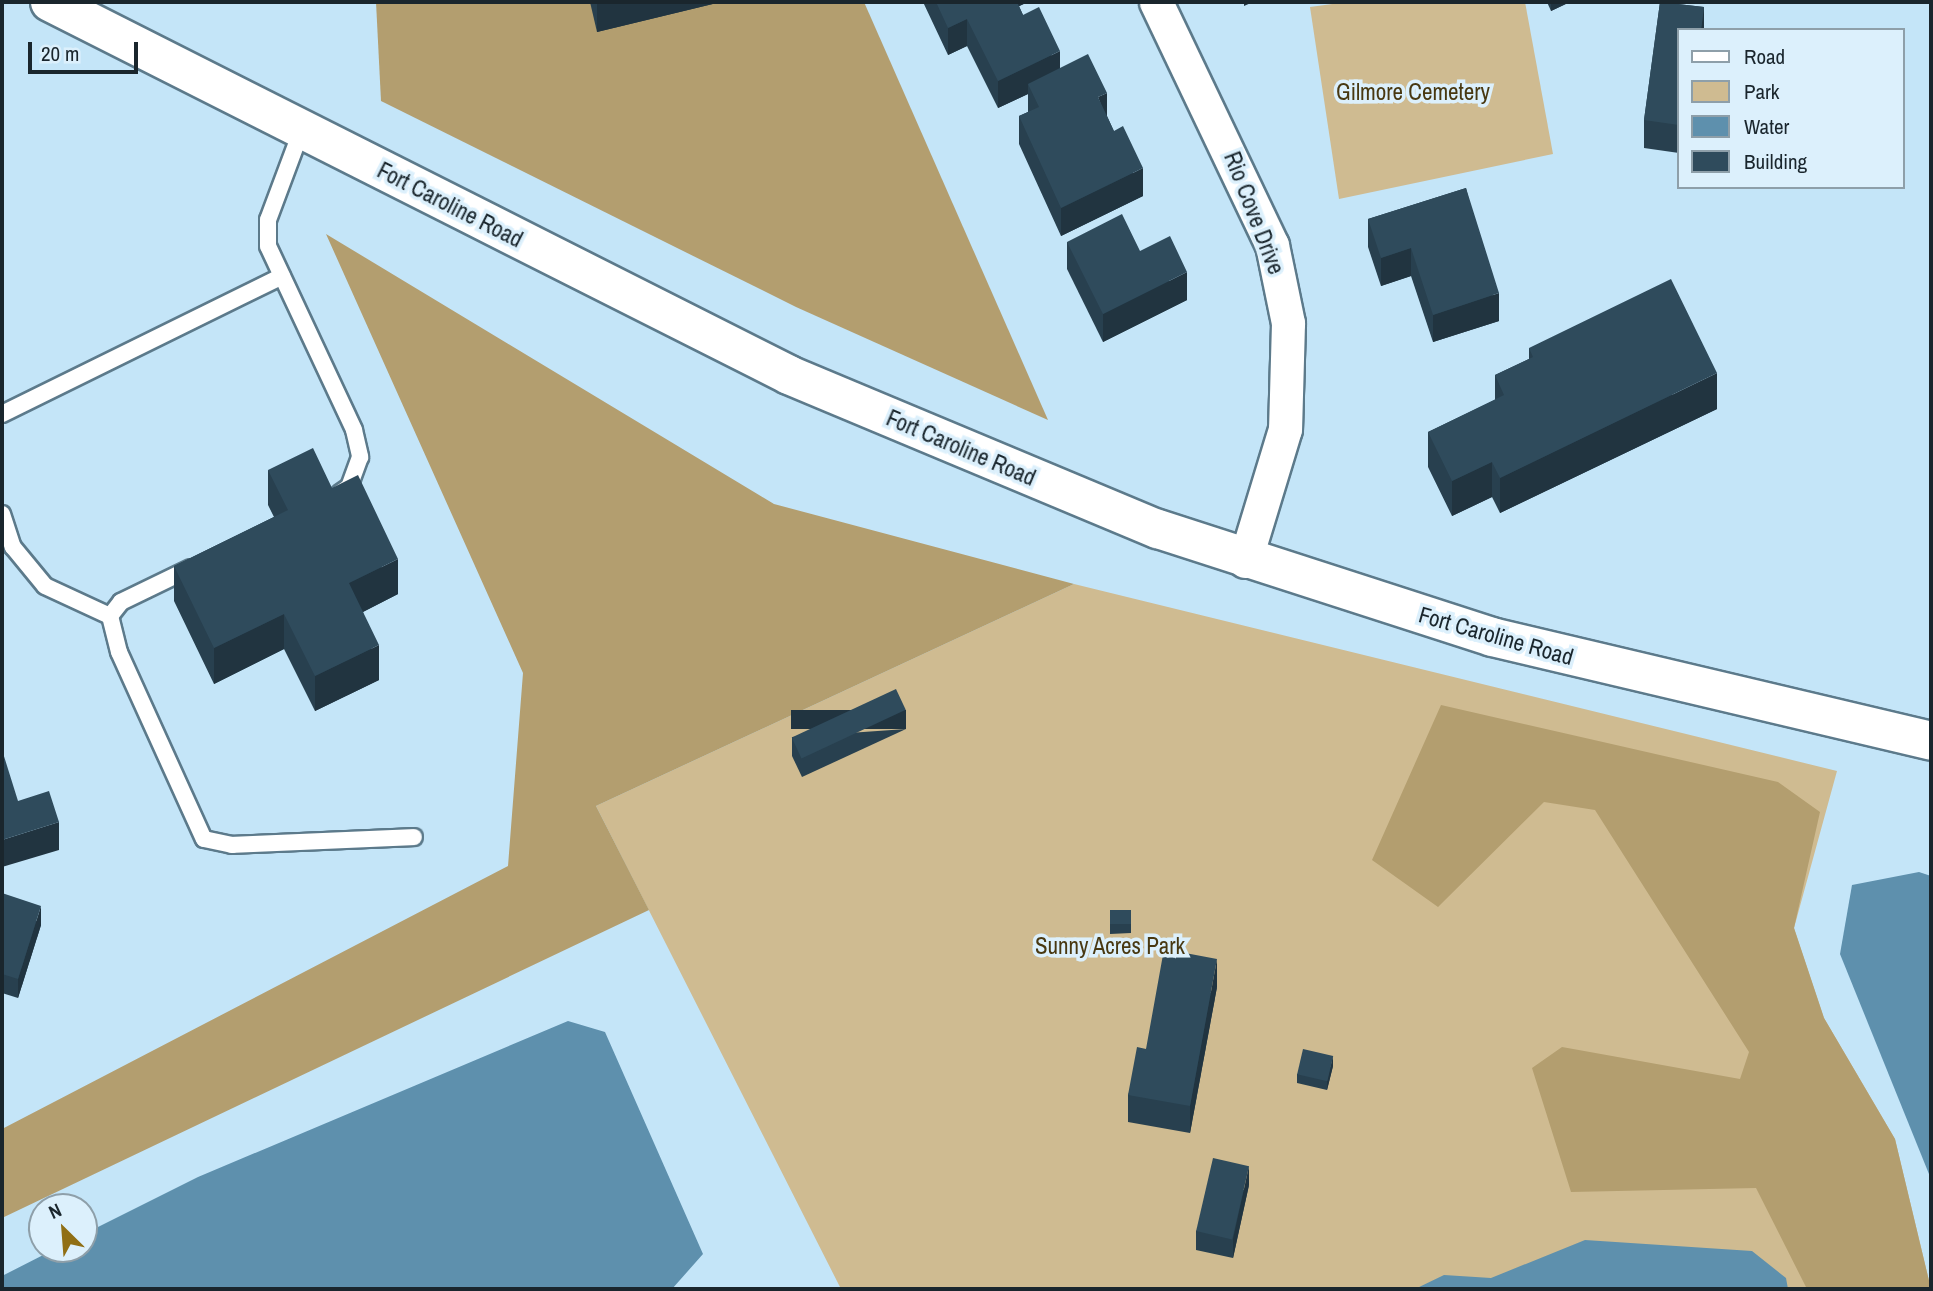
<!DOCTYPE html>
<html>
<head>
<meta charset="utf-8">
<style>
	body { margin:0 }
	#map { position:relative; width:1933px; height:1291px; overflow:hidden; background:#c4e5f8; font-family:"Archivo Narrow",sans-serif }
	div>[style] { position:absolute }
	.green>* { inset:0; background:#cfbb91 }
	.forest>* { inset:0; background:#b39e6f }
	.water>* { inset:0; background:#5e90ad }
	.roads { filter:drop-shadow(2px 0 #5c7a8b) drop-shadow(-2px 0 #5c7a8b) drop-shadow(0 2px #5c7a8b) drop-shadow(0 -2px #5c7a8b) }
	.service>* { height:16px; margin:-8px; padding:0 8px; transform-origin:8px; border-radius:8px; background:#fff }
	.minor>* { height:33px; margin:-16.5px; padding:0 16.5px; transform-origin:16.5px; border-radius:16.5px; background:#fff }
	.tertiary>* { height:38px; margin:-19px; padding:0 19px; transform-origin:19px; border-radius:19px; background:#fff }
	.wall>* { inset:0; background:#28404f }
	.shaded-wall>* { inset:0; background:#213440; transform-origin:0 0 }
	.building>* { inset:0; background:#2f4b5c; transform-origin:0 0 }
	span { translate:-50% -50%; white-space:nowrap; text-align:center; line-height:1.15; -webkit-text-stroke:7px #dcf0fc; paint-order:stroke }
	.park-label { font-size:23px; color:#483811 }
	.street-label { font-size:23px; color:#1a262d }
	.frame { position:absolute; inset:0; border:4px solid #1a262d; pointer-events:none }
	.legend { position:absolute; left:1677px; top:28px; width:228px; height:161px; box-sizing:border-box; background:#dcf0fc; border:2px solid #8e9fa9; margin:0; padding:9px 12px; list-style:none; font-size:21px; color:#1a262d }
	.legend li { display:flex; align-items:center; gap:14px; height:35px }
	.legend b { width:35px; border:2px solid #8e9fa9 }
	.north { position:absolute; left:28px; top:1193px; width:70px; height:70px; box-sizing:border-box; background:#dcf0fc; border:2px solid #8e9fa9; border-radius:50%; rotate:335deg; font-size:19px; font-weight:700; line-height:28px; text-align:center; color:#1a262d }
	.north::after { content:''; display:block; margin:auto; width:24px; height:32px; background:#906f15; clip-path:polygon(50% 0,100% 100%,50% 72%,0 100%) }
	.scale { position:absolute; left:28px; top:42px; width:110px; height:32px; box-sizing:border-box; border:4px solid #1a262d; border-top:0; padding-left:9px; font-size:21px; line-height:24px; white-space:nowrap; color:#1a262d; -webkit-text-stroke:5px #dcf0fc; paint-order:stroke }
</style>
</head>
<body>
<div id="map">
	<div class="green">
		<i style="clip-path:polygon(1347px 2px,1525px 2px,1553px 154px,1339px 199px,1310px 7px)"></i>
		<i style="clip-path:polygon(1074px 584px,1837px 771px,1794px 928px,1824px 1018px,1895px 1139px,1931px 1289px,841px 1289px,596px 806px)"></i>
	</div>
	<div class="forest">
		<i style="clip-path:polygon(376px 2px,864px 2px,1048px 420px,796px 307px,381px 101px)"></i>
		<i style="clip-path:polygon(326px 234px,774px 504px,1074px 584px,596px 806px,649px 910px,2px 1218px,2px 1129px,508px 866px,523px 673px)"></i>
		<i style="clip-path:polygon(1441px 705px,1778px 782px,1820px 812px,1794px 928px,1824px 1018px,1895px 1139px,1931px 1289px,1807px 1289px,1756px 1188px,1571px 1192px,1532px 1068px,1562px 1047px,1740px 1079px,1749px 1052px,1595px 810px,1544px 802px,1438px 907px,1372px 860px)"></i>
	</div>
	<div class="water">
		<i style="clip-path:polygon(1919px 872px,1931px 876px,1931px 1179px,1840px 954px,1852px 885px)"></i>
		<i style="clip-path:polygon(568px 1021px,605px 1032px,703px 1254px,672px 1289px,2px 1289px,2px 1276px,55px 1249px,84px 1249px,84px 1234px,198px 1177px)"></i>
		<i style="clip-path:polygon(1585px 1240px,1752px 1251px,1786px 1278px,1788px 1289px,1415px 1289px,1444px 1275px,1491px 1278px)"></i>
	</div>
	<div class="roads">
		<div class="service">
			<i style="left:302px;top:129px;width:97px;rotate:110.5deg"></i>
			<i style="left:268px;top:220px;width:26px;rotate:90deg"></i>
			<i style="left:268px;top:246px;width:203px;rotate:64.9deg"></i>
			<i style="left:354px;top:430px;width:28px;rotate:77deg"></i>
			<i style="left:360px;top:457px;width:32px;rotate:110deg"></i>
			<i style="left:349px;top:487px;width:11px;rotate:146deg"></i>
			<i style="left:2px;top:414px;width:312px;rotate:-26.2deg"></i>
			<i style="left:2px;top:514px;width:35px;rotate:72deg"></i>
			<i style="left:13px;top:547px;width:50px;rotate:50.6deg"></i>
			<i style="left:45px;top:586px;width:72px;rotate:24.8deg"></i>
			<i style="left:191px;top:568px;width:78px;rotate:154.1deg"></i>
			<i style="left:121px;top:602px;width:18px;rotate:128deg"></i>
			<i style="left:110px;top:616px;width:37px;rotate:76deg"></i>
			<i style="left:119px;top:652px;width:205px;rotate:65.6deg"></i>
			<i style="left:204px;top:839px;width:29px;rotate:12deg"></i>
			<i style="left:232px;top:845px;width:182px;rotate:-2.5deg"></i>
		</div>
		<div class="minor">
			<i style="left:1156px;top:2px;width:269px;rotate:64.5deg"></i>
			<i style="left:1272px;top:245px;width:80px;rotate:78.4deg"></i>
			<i style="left:1288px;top:323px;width:106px;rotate:91.6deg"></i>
			<i style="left:1285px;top:429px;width:138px;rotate:106.9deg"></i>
		</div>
		<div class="tertiary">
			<i style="left:50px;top:2px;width:828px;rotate:26.78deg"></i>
			<i style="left:789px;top:375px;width:400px;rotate:22.7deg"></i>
			<i style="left:1158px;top:529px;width:351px;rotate:17.9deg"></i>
			<i style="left:1492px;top:637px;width:451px;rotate:13.3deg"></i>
		</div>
	</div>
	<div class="wall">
		<i style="clip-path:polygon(590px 2px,721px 2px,597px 32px)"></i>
		<i style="clip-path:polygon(923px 2px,1028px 2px,1019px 6px,1023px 15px,1060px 68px,1107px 116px,1143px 196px,1061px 236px,1019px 144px,1019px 116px,1028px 112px,1028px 94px,998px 108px,967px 46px,948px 55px)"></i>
		<i style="clip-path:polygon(1547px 2px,1570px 2px,1551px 11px)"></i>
		<i style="clip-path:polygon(1660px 2px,1704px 7px,1704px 30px,1679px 30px,1679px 153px,1644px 148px,1644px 120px)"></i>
		<i style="clip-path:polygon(1466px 188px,1499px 321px,1433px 342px,1411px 276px,1381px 286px,1368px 247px,1368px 219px)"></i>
		<i style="clip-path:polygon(1067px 242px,1140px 251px,1187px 300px,1103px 342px,1067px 269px)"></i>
		<i style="clip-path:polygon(1529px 348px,1717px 409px,1500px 513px,1492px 497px,1452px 516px,1428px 467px,1428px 432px,1495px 400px,1495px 375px,1529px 359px)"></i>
		<i style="clip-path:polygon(268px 470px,332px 488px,398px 594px,363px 612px,379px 680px,315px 711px,284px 649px,214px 684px,174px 601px,174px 566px,274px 517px,268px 505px)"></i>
		<i style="clip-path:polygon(906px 729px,802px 777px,792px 756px,792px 737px)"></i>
		<i style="clip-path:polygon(2px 893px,41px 925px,18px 998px,2px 993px)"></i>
		<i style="clip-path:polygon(1131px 910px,1131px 933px,1110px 934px,1110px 924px)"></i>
		<i style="clip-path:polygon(1217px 987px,1190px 1133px,1128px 1122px,1128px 1095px,1146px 1049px)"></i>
		<i style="clip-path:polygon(1333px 1066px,1327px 1090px,1297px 1083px,1297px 1074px)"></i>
		<i style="clip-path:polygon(1249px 1185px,1233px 1258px,1196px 1250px,1196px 1231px)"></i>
	</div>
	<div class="shaded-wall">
		<i style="clip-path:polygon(607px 2px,721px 2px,597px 32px,597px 4px)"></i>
		<i style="clip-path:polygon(1009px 2px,1028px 2px,1009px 11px)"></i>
		<i style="clip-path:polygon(1244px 2px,1253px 2px,1244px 6px)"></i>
		<i style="clip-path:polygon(1551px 2px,1570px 2px,1551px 11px)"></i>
		<i style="clip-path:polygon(1704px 7px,1704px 30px,1701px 30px)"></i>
		<i style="clip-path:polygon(967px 19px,967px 46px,948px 55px,948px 28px)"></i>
		<i style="clip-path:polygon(1060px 51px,1060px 79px,1028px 84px,1028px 94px,998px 108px,998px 81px)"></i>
		<i style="clip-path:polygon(1107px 93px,1107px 121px,1098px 97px)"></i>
		<i style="clip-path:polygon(1143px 168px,1143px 196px,1061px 236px,1061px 208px)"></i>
		<i style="clip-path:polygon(1411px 248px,1411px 276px,1381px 286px,1381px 258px)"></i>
		<i style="clip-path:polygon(1187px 272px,1187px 300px,1103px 342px,1103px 314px)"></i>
		<i style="clip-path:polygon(1499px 293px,1499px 321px,1433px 342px,1433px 315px)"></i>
		<i style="clip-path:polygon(1717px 373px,1717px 409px,1500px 513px,1500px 478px)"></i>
		<i style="clip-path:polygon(1492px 462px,1492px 497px,1452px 516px,1452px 481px)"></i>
		<i style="clip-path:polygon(398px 559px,398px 594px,349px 619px,349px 583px)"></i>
		<i style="clip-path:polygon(284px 614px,284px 649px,214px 684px,214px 648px)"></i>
		<i style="clip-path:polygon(379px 645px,379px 680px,315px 711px,315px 676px)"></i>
		<i style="left:906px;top:710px;width:19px;height:115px;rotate:90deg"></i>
		<i style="clip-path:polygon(59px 822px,59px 850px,2px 867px,2px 840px)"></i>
		<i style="clip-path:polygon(41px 906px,41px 925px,18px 998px,18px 979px)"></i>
		<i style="clip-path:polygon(1217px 959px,1217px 987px,1190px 1133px,1190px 1106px)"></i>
		<i style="clip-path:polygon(1333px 1056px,1333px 1066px,1327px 1090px,1327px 1081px)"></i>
		<i style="clip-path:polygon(1249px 1166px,1249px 1185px,1233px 1258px,1233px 1239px)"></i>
	</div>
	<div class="building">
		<i style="clip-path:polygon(936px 2px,1017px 2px,1023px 15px,1039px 7px,1060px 51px,998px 81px,967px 19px,948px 28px)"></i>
		<i style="clip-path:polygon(1660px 2px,1704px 7px,1701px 30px,1679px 30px,1679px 125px,1644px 120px)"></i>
		<i style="clip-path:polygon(1088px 54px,1107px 93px,1098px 97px,1114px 131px,1123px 126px,1143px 168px,1061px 208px,1019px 116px,1039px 107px,1028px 84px)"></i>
		<i style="clip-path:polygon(1466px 188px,1499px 293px,1433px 315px,1411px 248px,1381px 258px,1368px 219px)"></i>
		<i style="clip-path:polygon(1122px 214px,1140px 251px,1170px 236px,1187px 272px,1103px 314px,1067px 242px)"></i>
		<i style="clip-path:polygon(1671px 279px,1717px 373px,1500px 478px,1492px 462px,1452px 481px,1428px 432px,1504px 395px,1495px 375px,1533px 357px,1529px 348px)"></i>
		<i style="clip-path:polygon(313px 448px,332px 488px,358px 475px,398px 559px,349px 583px,379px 645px,315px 676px,284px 614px,214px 648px,174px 566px,288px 510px,268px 470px)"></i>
		<i style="left:896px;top:689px;width:23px;height:115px;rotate:65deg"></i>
		<i style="clip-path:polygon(3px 753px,18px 801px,49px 791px,59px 822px,2px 840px,2px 754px)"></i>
		<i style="clip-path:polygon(2px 893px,41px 906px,18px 979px,2px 974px)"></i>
		<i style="left:1110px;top:910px;width:21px;height:14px"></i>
		<i style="clip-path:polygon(1164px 949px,1217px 959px,1190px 1106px,1128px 1095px,1137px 1047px,1146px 1049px)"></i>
		<i style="left:1303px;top:1049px;width:31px;height:26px;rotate:13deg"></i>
		<i style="left:1213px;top:1158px;width:37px;height:75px;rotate:13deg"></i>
	</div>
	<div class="park-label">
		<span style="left:1413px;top:92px">Gilmore Cemetery</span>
		<span style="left:1110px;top:946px">Sunny Acres Park</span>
	</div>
	<div class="street-label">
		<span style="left:450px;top:205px;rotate:27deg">Fort Caroline Road</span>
		<span style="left:1254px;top:213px;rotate:69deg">Rio Cove Drive</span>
		<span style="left:961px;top:448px;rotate:23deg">Fort Caroline Road</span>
		<span style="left:1496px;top:636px;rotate:16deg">Fort Caroline Road</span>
	</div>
	<div class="frame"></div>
	<ul class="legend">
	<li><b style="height:9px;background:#fff"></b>Road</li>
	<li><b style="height:19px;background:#cfbb91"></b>Park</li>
	<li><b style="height:19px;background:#5e90ad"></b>Water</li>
	<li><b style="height:19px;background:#2f4b5c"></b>Building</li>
	</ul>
	<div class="north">N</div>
	<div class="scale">20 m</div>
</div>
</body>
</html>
